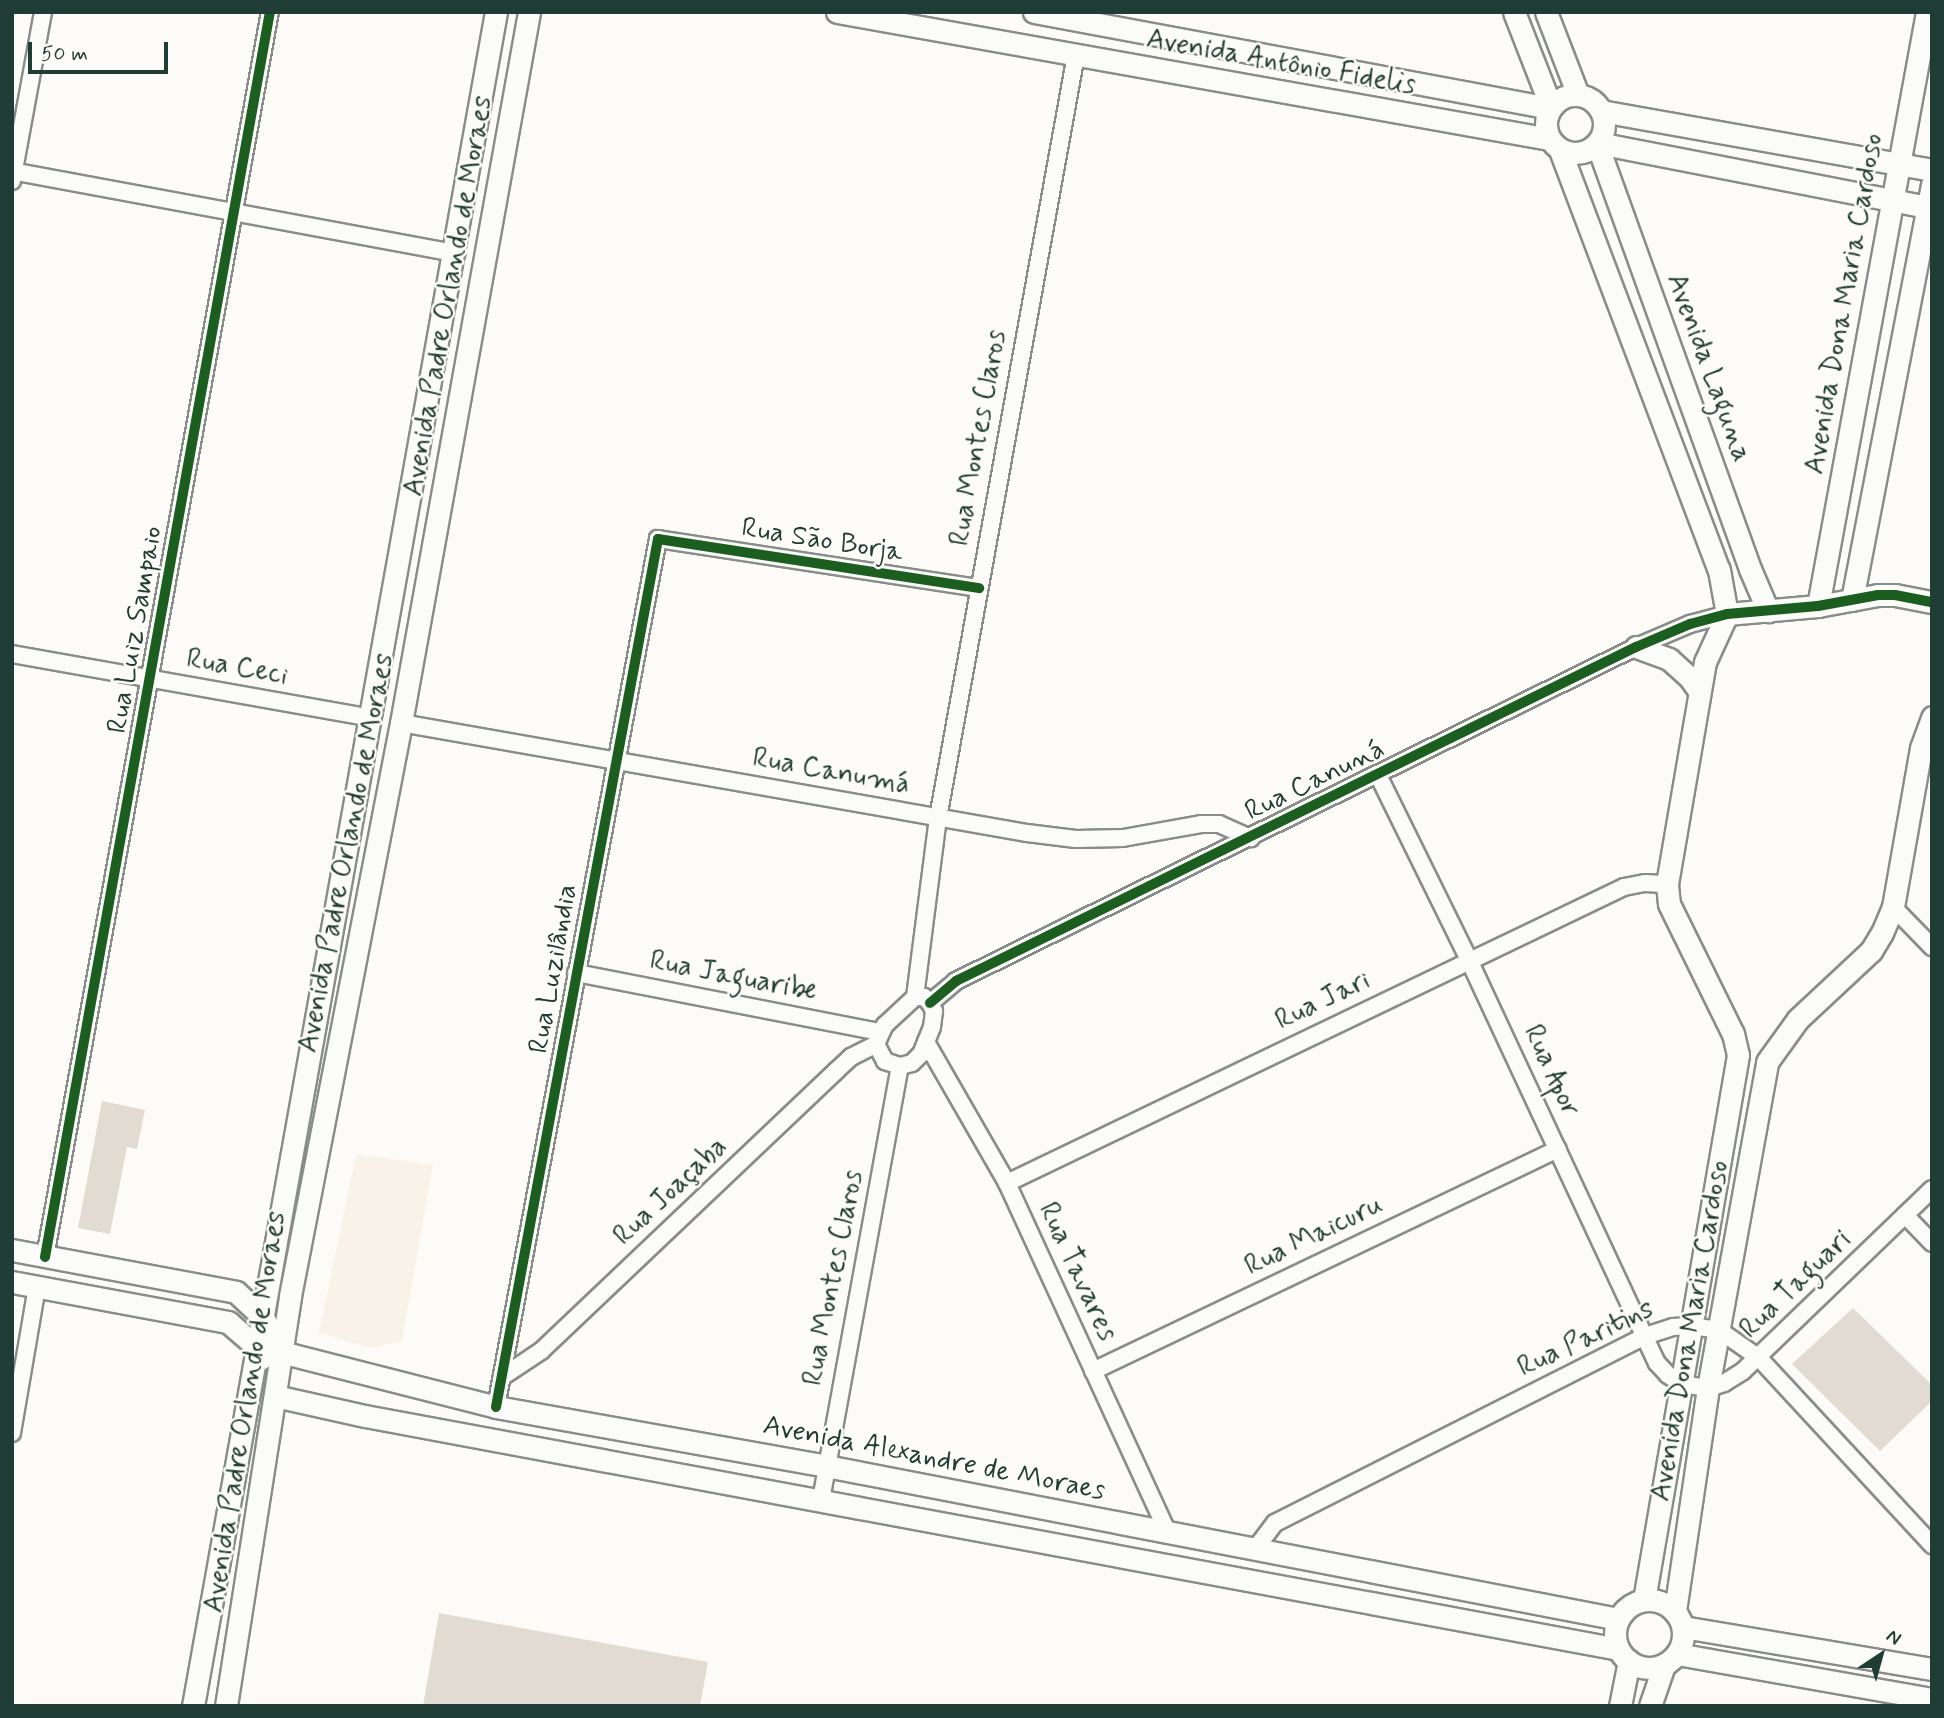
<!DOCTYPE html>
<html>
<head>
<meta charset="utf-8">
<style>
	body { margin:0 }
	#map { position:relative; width:1944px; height:1718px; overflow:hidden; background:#fcfbf8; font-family:Mynerve,sans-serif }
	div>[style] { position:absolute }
	.built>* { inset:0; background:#f9f2e8 }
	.building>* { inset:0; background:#e2dbd1 }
	.roads { filter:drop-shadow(2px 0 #888d8a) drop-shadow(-2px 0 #888d8a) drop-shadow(0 2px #888d8a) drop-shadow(0 -2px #888d8a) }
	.street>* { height:16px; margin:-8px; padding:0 8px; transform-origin:8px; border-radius:8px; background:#fbfbf9 }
	.secondary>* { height:21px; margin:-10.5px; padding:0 10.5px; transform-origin:10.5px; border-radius:10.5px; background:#fbfbf9 }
	.secondary>.ring { margin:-10.5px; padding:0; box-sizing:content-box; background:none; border:21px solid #fbfbf9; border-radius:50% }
	.cycleway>* { height:10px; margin:-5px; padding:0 5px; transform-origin:5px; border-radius:5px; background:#1b5e20 }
	span { translate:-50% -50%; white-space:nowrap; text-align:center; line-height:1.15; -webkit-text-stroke:5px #fdfcf7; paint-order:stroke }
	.street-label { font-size:28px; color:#1f3d34 }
	.frame { position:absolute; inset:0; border:14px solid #1f3d34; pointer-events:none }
	.north { position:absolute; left:1846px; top:1620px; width:70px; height:70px; -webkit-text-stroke:5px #fdfcf7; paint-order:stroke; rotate:36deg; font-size:19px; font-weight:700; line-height:28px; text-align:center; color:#1f3d34 }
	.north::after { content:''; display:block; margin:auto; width:24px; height:32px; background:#1f3d34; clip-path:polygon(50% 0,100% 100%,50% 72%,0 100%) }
	.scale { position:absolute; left:28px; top:42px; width:140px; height:32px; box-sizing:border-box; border:4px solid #1f3d34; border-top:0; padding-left:9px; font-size:21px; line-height:24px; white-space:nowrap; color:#1f3d34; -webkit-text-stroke:5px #fdfcf7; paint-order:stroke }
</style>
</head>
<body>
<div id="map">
	<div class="built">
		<i style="clip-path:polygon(356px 1154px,433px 1165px,402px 1341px,371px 1348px,319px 1333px)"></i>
	</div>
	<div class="building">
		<i style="clip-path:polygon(102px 1101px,145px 1110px,137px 1149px,127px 1147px,110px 1234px,78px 1228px)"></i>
		<i style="clip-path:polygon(1853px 1308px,1932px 1385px,1932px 1401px,1880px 1451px,1792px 1364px)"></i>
		<i style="clip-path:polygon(439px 1613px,708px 1662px,700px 1706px,423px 1706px)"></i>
	</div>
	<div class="roads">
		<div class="street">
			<i style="left:12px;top:171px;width:452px;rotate:10.5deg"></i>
			<i style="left:12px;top:181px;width:172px;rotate:-79.6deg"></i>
			<i style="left:12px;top:654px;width:364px;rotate:10.1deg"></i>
			<i style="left:401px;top:723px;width:636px;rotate:9.97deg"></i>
			<i style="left:1027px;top:833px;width:49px;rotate:7deg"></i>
			<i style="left:1076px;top:839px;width:47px;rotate:-1.2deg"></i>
			<i style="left:1123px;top:838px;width:79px;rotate:-10.2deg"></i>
			<i style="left:1201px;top:824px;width:18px"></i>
			<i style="left:1219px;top:824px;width:35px;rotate:24deg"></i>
			<i style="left:1378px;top:775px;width:206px;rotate:63.8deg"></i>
			<i style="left:1469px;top:960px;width:445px;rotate:65deg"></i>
			<i style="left:1657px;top:1363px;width:16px;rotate:47deg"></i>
			<i style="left:1668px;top:1375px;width:17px;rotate:33deg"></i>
			<i style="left:1682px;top:1384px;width:26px;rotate:9deg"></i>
			<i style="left:1708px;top:1388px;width:17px;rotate:-17deg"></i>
			<i style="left:1724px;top:1383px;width:22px;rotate:-32deg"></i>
			<i style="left:1743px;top:1371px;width:262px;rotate:-43.9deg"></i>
			<i style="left:1893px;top:907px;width:56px;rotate:45.7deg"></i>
			<i style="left:576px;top:973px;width:309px;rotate:11deg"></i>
			<i style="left:915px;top:997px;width:180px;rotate:-82.7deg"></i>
			<i style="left:938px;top:818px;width:775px;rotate:-79.75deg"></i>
			<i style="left:915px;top:997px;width:9px"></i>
			<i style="left:924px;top:997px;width:8px;rotate:45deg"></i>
			<i style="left:930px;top:1003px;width:9px;rotate:63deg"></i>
			<i style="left:934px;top:1011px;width:16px;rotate:97deg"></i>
			<i style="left:932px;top:1027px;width:29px;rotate:112deg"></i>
			<i style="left:921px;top:1054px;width:13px;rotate:135deg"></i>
			<i style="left:912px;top:1063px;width:12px;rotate:166deg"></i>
			<i style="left:900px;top:1066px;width:16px;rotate:-162deg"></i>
			<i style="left:885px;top:1061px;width:19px;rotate:-118deg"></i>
			<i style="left:876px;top:1044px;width:21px;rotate:-65deg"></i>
			<i style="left:885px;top:1025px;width:41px;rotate:-43deg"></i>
			<i style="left:930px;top:1003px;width:34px;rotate:-40deg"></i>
			<i style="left:956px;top:981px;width:758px;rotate:-26.16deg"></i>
			<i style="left:1636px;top:647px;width:59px;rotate:-23.1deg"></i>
			<i style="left:1690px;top:624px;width:38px;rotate:-15deg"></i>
			<i style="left:926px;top:1042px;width:163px;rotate:60.1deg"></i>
			<i style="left:1007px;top:1183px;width:383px;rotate:65.3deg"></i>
			<i style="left:1007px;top:1183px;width:684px;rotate:-25.63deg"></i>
			<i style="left:1624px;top:887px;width:21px;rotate:-11deg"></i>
			<i style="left:1645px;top:883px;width:22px;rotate:3deg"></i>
			<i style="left:1905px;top:1215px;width:39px;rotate:46deg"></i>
			<i style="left:45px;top:1257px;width:1265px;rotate:-79.76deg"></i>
			<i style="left:1093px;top:1371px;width:515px;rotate:-25.52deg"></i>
			<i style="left:502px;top:1377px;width:47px;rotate:-33.7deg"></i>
			<i style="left:541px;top:1351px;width:408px;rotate:-43.5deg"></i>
			<i style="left:837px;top:1070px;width:19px;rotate:-43deg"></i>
			<i style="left:851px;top:1057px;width:28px;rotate:-27deg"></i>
			<i style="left:496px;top:1407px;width:883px;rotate:-79.43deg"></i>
			<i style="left:658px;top:539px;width:325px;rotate:8.7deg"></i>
			<i style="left:12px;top:1433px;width:149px;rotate:-80.3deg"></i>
			<i style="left:821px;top:1500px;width:441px;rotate:-79.7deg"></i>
			<i style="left:1256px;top:1548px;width:31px;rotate:-53deg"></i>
			<i style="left:1275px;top:1523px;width:415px;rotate:-26.8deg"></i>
			<i style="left:1645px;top:1336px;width:29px;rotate:-18deg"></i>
			<i style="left:1673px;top:1327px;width:18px;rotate:-3deg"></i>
			<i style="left:1691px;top:1326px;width:28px;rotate:8deg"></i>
			<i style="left:1719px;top:1330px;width:49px;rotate:35deg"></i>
			<i style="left:1759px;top:1358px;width:255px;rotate:47.2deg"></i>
		</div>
		<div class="secondary">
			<i style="left:837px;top:12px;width:723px;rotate:10.11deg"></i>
			<i style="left:1034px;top:12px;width:525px;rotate:10.54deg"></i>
			<i style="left:1514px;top:12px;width:102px;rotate:68.7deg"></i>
			<i style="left:1546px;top:12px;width:89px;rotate:68.9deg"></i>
			<i class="ring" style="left:1546px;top:95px;width:37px;height:37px"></i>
			<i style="left:1601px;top:111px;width:336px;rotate:10.1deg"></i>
			<i style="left:1598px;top:143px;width:340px;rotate:11deg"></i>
			<i style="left:1597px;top:144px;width:452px;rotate:70.2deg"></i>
			<i style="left:1750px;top:569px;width:46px;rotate:66.8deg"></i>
			<i style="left:1560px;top:150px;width:449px;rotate:69.3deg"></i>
			<i style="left:1719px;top:570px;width:45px;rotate:79.7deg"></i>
			<i style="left:1852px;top:600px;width:424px;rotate:-79.1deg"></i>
			<i style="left:1818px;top:606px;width:604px;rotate:-79.6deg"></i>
			<i style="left:1727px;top:614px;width:91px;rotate:-5deg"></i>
			<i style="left:1818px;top:606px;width:61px;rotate:-10.4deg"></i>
			<i style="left:1878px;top:595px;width:17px"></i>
			<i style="left:1895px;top:595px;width:38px;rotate:11deg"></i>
			<i style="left:1636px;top:647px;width:35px;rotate:20deg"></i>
			<i style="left:1669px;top:659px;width:28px;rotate:42deg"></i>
			<i style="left:1690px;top:678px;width:16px;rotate:55deg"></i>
			<i style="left:12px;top:1250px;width:228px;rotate:10.6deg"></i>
			<i style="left:236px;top:1292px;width:37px;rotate:43deg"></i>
			<i style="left:263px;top:1317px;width:39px;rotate:63deg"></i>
			<i style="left:281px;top:1352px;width:222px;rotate:14.3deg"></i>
			<i style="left:496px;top:1407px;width:335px;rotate:10.1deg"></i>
			<i style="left:826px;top:1466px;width:807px;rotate:10.93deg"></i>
			<i style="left:12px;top:1282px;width:220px;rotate:10.5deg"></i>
			<i style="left:228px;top:1322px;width:38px;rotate:41deg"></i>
			<i style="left:257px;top:1347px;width:12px;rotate:70deg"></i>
			<i style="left:275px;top:1396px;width:92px;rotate:12.5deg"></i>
			<i style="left:365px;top:1416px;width:1275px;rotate:10.53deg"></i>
			<i class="ring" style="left:1615px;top:1600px;width:47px;height:47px"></i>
			<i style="left:1644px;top:1600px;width:553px;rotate:-80.21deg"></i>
			<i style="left:1738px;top:1055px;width:22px;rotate:-103deg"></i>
			<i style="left:1733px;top:1034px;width:145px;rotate:-116.2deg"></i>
			<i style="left:1669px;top:904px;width:20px;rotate:-96deg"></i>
			<i style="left:1667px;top:884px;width:225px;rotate:-80.3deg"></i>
			<i style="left:1705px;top:662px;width:53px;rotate:-65.4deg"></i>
			<i style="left:1675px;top:1611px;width:225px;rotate:-81.6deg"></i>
			<i style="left:1708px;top:1388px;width:331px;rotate:-79.7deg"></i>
			<i style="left:1767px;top:1062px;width:53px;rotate:-54.2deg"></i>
			<i style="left:1798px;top:1019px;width:100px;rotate:-43deg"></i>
			<i style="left:1871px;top:951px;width:21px;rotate:-59deg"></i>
			<i style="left:1882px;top:933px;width:28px;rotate:-67deg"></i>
			<i style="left:1893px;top:907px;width:161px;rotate:-80deg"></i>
			<i style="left:1921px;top:748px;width:33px;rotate:-70deg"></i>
			<i style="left:1683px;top:1627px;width:253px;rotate:9.6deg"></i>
			<i style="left:1677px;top:1654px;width:259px;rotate:10deg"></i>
			<i style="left:193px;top:1706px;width:1721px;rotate:-79.86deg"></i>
			<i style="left:226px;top:1706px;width:415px;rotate:-81.1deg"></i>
			<i style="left:290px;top:1296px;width:584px;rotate:-79.04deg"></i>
			<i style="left:401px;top:723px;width:722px;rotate:-79.79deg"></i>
			<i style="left:1620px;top:1706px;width:46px;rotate:-78.7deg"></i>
			<i style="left:1650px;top:1706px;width:43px;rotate:-71.1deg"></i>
		</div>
	</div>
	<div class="cycleway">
		<i style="left:930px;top:1003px;width:34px;rotate:-40deg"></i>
		<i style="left:956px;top:981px;width:758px;rotate:-26.16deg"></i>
		<i style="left:1636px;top:647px;width:59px;rotate:-23.1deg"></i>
		<i style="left:1690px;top:624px;width:38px;rotate:-15deg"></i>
		<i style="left:1727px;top:614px;width:91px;rotate:-5deg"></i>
		<i style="left:1818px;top:606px;width:61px;rotate:-10.4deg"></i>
		<i style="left:1878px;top:595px;width:17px"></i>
		<i style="left:1895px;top:595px;width:38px;rotate:11deg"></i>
		<i style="left:45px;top:1257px;width:1265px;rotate:-79.76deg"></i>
		<i style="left:496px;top:1407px;width:883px;rotate:-79.43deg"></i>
		<i style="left:658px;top:539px;width:325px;rotate:8.7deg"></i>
	</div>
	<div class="street-label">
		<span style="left:1281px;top:63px;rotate:10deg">Avenida Antônio Fidelis</span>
		<span style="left:449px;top:296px;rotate:-80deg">Avenida Padre Orlando de Moraes</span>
		<span style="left:1845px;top:304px;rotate:-80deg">Avenida Dona Maria Cardoso</span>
		<span style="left:1708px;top:368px;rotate:70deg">Avenida Laguna</span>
		<span style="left:979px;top:438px;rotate:-80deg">Rua Montes Claros</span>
		<span style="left:822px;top:541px;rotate:9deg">Rua São Borja</span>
		<span style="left:136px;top:630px;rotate:-80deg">Rua Luiz Sampaio</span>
		<span style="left:237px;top:668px;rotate:10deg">Rua Ceci</span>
		<span style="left:831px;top:772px;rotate:10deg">Rua Canumá</span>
		<span style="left:1315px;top:781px;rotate:-26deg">Rua Canuná</span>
		<span style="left:347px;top:853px;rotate:-79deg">Avenida Padre Orlando de Moraes</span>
		<span style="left:554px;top:969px;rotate:-80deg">Rua Luzilândia</span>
		<span style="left:733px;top:977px;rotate:11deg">Rua Jaguaribe</span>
		<span style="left:1323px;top:1001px;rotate:-26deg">Rua Jari</span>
		<span style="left:1551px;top:1071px;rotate:65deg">Rua Apor</span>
		<span style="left:671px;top:1192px;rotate:-43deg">Rua Joaçaba</span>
		<span style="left:1314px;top:1236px;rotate:-26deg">Rua Maicuru</span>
		<span style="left:1077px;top:1272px;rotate:65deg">Rua Tavares</span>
		<span style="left:834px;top:1278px;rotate:-79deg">Rua Montes Claros</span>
		<span style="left:1796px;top:1285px;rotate:-44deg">Rua Taguari</span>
		<span style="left:1691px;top:1331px;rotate:-80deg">Avenida Dona Maria Cardoso</span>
		<span style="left:1586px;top:1339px;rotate:-25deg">Rua Paritins</span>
		<span style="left:246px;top:1412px;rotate:-81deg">Avenida Padre Orlando de Moraes</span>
		<span style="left:934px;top:1459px;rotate:11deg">Avenida Alexandre de Moraes</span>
	</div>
	<div class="frame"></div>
	<div class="north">N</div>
	<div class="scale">50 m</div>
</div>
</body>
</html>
